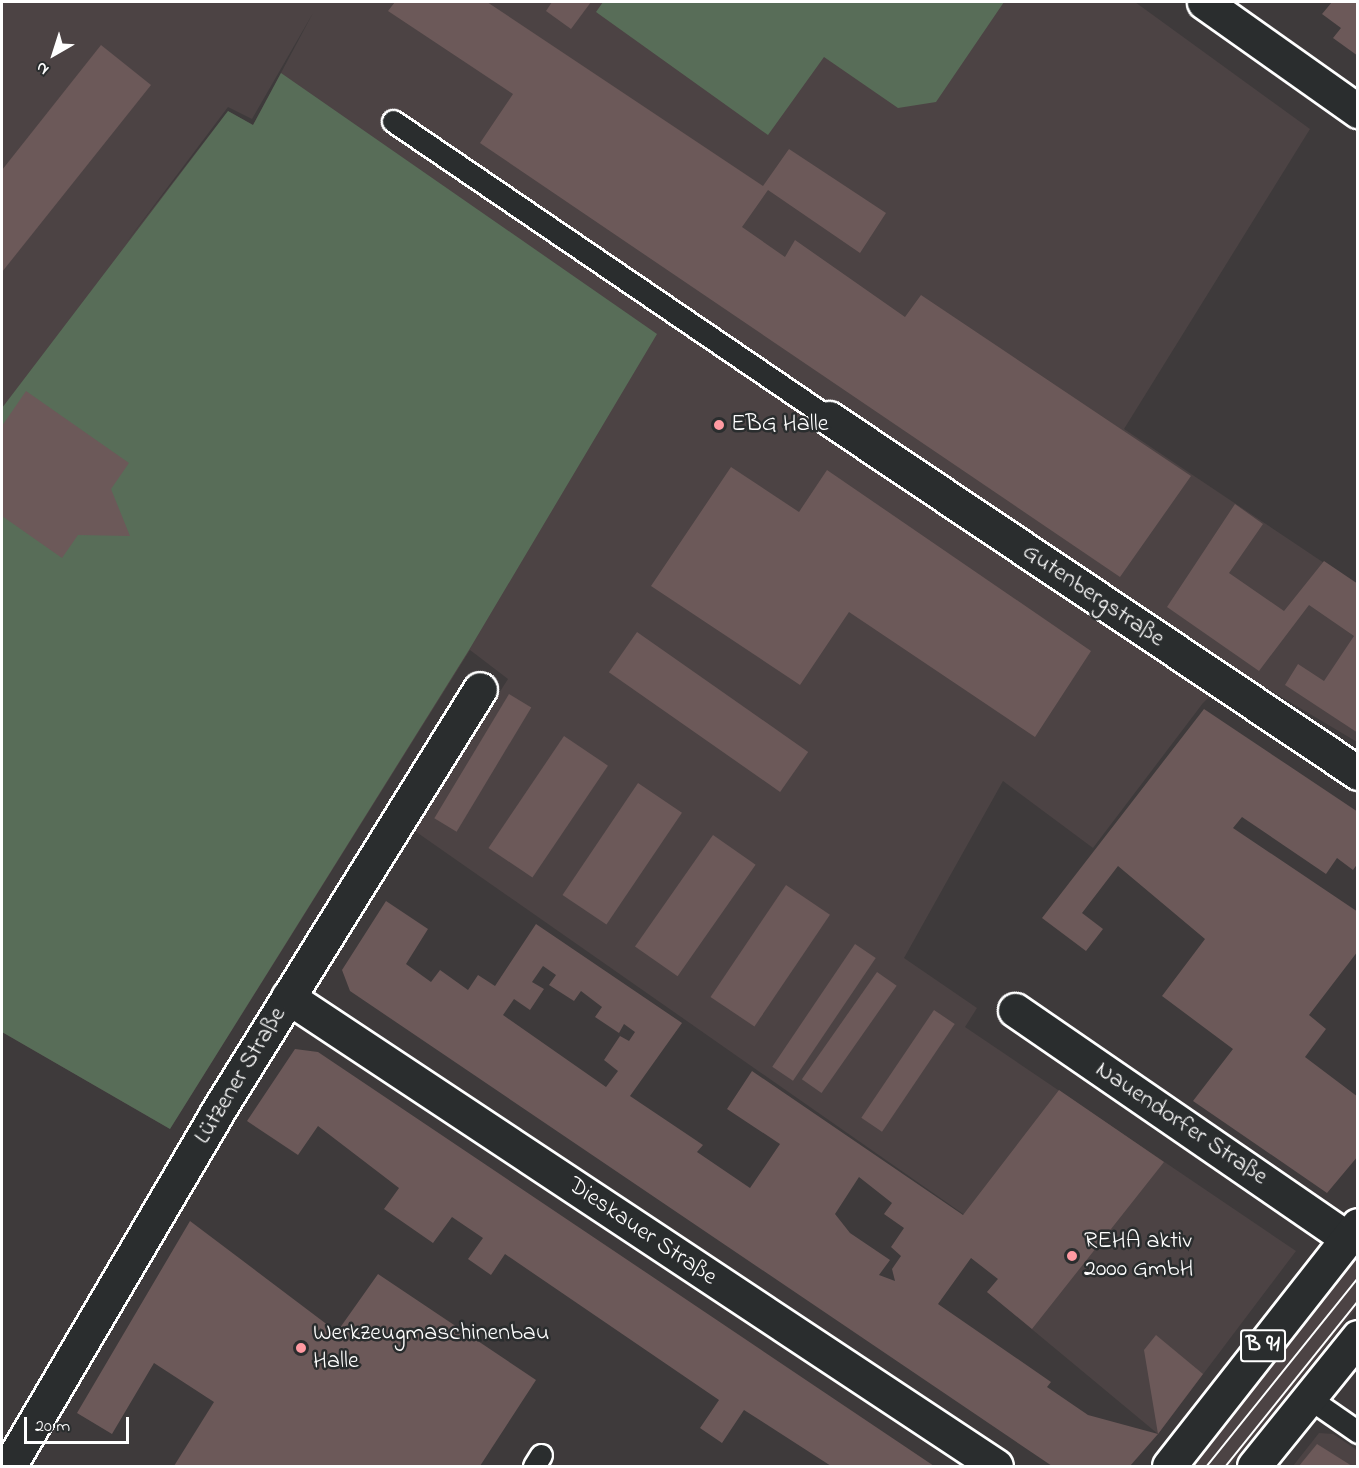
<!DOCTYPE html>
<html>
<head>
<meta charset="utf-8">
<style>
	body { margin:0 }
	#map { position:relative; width:1359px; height:1468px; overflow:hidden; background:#3e3a3b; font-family:"Indie Flower",sans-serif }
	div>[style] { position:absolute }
	.built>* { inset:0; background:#4c4344 }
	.green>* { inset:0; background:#586d58 }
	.building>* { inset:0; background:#6c5959; transform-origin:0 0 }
	.roads { filter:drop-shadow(2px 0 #fff) drop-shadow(-2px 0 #fff) drop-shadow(0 2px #fff) drop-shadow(0 -2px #fff) }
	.lane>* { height:21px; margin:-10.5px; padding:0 10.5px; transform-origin:10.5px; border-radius:10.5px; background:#2a2d2e }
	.street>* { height:33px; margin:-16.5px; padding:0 16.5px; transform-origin:16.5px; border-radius:16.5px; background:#2a2d2e }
	.secondary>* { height:33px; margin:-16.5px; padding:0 16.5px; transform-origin:16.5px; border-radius:16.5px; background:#2a2d2e }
	.primary>* { height:33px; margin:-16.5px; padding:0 16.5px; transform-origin:16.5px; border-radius:16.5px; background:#2a2d2e }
	.tram>* { height:1.5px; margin:-0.75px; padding:0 0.75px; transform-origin:0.75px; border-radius:0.75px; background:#fff }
	.dots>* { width:16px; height:16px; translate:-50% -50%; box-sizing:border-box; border:3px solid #2a2d2e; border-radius:50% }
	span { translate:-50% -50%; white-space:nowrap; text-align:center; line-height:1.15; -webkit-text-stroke:5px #2a2d2e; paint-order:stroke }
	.shield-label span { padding:2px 4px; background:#2a2d2e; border:2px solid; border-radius:4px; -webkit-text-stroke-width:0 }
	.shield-label { font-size:22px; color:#fff; font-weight:700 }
	.poi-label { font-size:24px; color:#fff }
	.left { translate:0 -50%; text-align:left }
	.street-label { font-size:24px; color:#fff }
	.frame { position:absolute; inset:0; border:3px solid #fff; pointer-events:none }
	.north { position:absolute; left:24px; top:24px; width:60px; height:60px; -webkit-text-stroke:4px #2a2d2e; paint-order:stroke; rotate:219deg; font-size:16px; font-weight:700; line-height:24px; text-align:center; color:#fff }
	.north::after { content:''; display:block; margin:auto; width:21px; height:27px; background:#fff; clip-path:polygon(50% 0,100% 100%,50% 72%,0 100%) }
	.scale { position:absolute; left:24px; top:1417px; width:105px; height:27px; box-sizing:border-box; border:3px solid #fff; border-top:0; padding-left:8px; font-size:18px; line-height:21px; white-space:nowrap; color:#fff; -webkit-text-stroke:4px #2a2d2e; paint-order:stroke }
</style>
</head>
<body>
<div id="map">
	<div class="built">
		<i style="clip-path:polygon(evenodd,2px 2px,1135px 2px,1310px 129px,1124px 429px,1357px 585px,1357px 742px,1236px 670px,1203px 703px,1093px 848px,1003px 781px,904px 958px,977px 1008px,965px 1027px,1296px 1251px,1158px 1434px,987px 1292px,1019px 1253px,412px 829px,508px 679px,470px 650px,170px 1129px,2px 1032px,2px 2px,313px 13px,253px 125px,228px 111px,125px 244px,228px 107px,252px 119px,313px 13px)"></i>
		<i style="clip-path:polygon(1357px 1259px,1357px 1307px,1230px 1466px,1193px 1466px)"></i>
		<i style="clip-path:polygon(1319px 1433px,1333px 1434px,1357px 1450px,1357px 1466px,1293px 1466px)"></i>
	</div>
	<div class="green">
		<i style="clip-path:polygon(603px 2px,1004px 2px,936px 102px,898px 108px,824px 57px,768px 135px,596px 12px)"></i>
		<i style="clip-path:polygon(281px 73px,657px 334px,469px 650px,170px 1129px,2px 1032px,2px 408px,228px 111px,253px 125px)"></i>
	</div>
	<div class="building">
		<i style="clip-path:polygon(395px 2px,487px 2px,763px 186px,789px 149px,886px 213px,860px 253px,768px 190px,742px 227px,785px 257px,795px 240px,905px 317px,921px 295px,1191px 476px,1120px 577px,480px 143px,513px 94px,388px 11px)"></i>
		<i style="clip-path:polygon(552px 2px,591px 2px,571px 29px,546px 11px)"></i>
		<i style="clip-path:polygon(1332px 2px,1358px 2px,1358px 56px,1333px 38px,1341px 28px,1322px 14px)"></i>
		<i style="clip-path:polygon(101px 45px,151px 85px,2px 272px,2px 170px)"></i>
		<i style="clip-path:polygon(26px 391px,129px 463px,111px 489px,130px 536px,78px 535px,62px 558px,2px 516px,2px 426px)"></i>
		<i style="clip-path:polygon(731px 467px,799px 512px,827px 470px,1091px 651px,1035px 737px,849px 612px,800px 685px,651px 586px)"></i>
		<i style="clip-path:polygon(1235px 504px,1263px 524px,1229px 573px,1284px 611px,1324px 561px,1358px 584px,1358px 733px,1285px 685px,1298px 664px,1324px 681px,1354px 636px,1309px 605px,1259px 671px,1167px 607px)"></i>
		<i style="left:637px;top:632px;width:209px;height:49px;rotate:35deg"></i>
		<i style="left:509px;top:694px;width:26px;height:145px;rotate:31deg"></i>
		<i style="clip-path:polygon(1204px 709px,1358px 812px,1358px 863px,1353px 870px,1337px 858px,1326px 874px,1242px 817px,1233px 828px,1358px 912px,1358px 951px,1309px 1015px,1326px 1029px,1305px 1057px,1358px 1097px,1358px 1156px,1327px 1193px,1193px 1101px,1233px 1049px,1162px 996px,1205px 939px,1118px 866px,1082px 913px,1103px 929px,1086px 951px,1042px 918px)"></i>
		<i style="left:564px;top:736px;width:53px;height:135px;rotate:34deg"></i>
		<i style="left:638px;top:783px;width:53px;height:135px;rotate:34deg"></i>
		<i style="left:713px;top:835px;width:52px;height:136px;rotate:35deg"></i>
		<i style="left:786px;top:885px;width:53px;height:135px;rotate:34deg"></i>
		<i style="clip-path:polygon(evenodd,386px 901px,428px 929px,406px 964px,431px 982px,440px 970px,468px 990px,478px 975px,495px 986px,536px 924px,682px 1023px,630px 1096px,703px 1145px,697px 1152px,750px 1188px,780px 1144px,727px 1109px,752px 1071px,963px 1215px,1059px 1090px,1164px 1162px,1032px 1329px,987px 1292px,998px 1279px,971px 1258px,938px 1304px,1051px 1382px,1047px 1387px,1088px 1415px,1158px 1434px,1130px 1466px,1052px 1466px,350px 991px,342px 970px,386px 901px,543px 966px,556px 975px,549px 985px,574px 1001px,581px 991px,602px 1007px,595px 1017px,619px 1033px,624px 1024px,635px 1032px,629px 1041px,620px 1036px,604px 1060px,618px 1071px,606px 1087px,503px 1015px,514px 999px,530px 1010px,544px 989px,532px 982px,543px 966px,386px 901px,859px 1177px,892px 1203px,884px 1214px,904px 1228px,891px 1247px,901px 1256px,892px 1269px,895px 1281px,879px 1275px,890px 1260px,850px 1233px,835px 1214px,859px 1177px)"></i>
		<i style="left:855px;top:944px;width:25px;height:148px;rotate:34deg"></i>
		<i style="left:877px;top:972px;width:24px;height:131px;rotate:35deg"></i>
		<i style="left:934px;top:1010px;width:25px;height:130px;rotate:34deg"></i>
		<i style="clip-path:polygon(295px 1049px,318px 1052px,934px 1466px,831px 1466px,744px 1410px,722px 1443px,700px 1428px,719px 1400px,505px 1254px,491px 1275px,468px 1259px,483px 1238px,452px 1217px,433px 1243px,384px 1209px,399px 1188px,318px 1126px,298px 1155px,247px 1121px)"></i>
		<i style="clip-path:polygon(190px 1221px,337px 1332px,378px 1274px,536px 1380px,480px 1466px,174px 1466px,214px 1402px,154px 1363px,112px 1434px,77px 1413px)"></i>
		<i style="clip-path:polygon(1156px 1335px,1203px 1374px,1158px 1434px,1144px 1350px)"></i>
		<i style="clip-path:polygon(1317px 1444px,1352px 1466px,1299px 1466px)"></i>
	</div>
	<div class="roads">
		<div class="lane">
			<i style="left:393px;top:121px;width:528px;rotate:34.26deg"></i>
			<i style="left:1309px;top:1398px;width:60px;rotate:34.8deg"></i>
			<i style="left:534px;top:1466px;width:13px;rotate:-58deg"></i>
		</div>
		<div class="street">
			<i style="left:829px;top:418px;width:637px;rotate:33.86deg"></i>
			<i style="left:288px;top:997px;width:849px;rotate:33.52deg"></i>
			<i style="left:1015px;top:1010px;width:403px;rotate:34.5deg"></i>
			<i style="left:9px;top:1466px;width:408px;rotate:-59.5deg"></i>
			<i style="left:216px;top:1114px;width:500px;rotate:-58.15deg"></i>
		</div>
		<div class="secondary">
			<i style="left:1204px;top:2px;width:189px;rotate:35.3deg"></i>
		</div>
		<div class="primary">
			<i style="left:1169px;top:1466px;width:306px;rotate:-51.9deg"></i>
			<i style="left:1254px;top:1466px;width:166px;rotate:-51.1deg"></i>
		</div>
	</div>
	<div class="tram">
		<i style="left:1207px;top:1466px;width:241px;rotate:-51.2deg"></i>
		<i style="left:1226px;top:1466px;width:211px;rotate:-51.3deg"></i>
	</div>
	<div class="dots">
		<i style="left:719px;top:425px;background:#ff9aa2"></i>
		<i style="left:1072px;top:1256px;background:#ff9aa2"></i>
		<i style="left:301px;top:1348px;background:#ff9aa2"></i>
	</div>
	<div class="shield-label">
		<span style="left:1263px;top:1346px">B 91</span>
	</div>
	<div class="poi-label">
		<span class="left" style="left:731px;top:425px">EBG Halle</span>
		<span class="left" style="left:1084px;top:1256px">REHA aktiv<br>2000 GmbH</span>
		<span class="left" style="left:313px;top:1348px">Werkzeugmaschinenbau<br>Halle</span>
	</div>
	<div class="street-label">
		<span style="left:1093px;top:596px;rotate:34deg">Gutenbergstraße</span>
		<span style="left:241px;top:1076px;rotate:-59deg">Lützener Straße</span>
		<span style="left:1181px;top:1124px;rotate:34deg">Nauendorfer Straße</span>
		<span style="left:642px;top:1232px;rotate:34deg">Dieskauer Straße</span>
	</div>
	<div class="frame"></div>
	<div class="north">N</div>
	<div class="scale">20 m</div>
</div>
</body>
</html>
